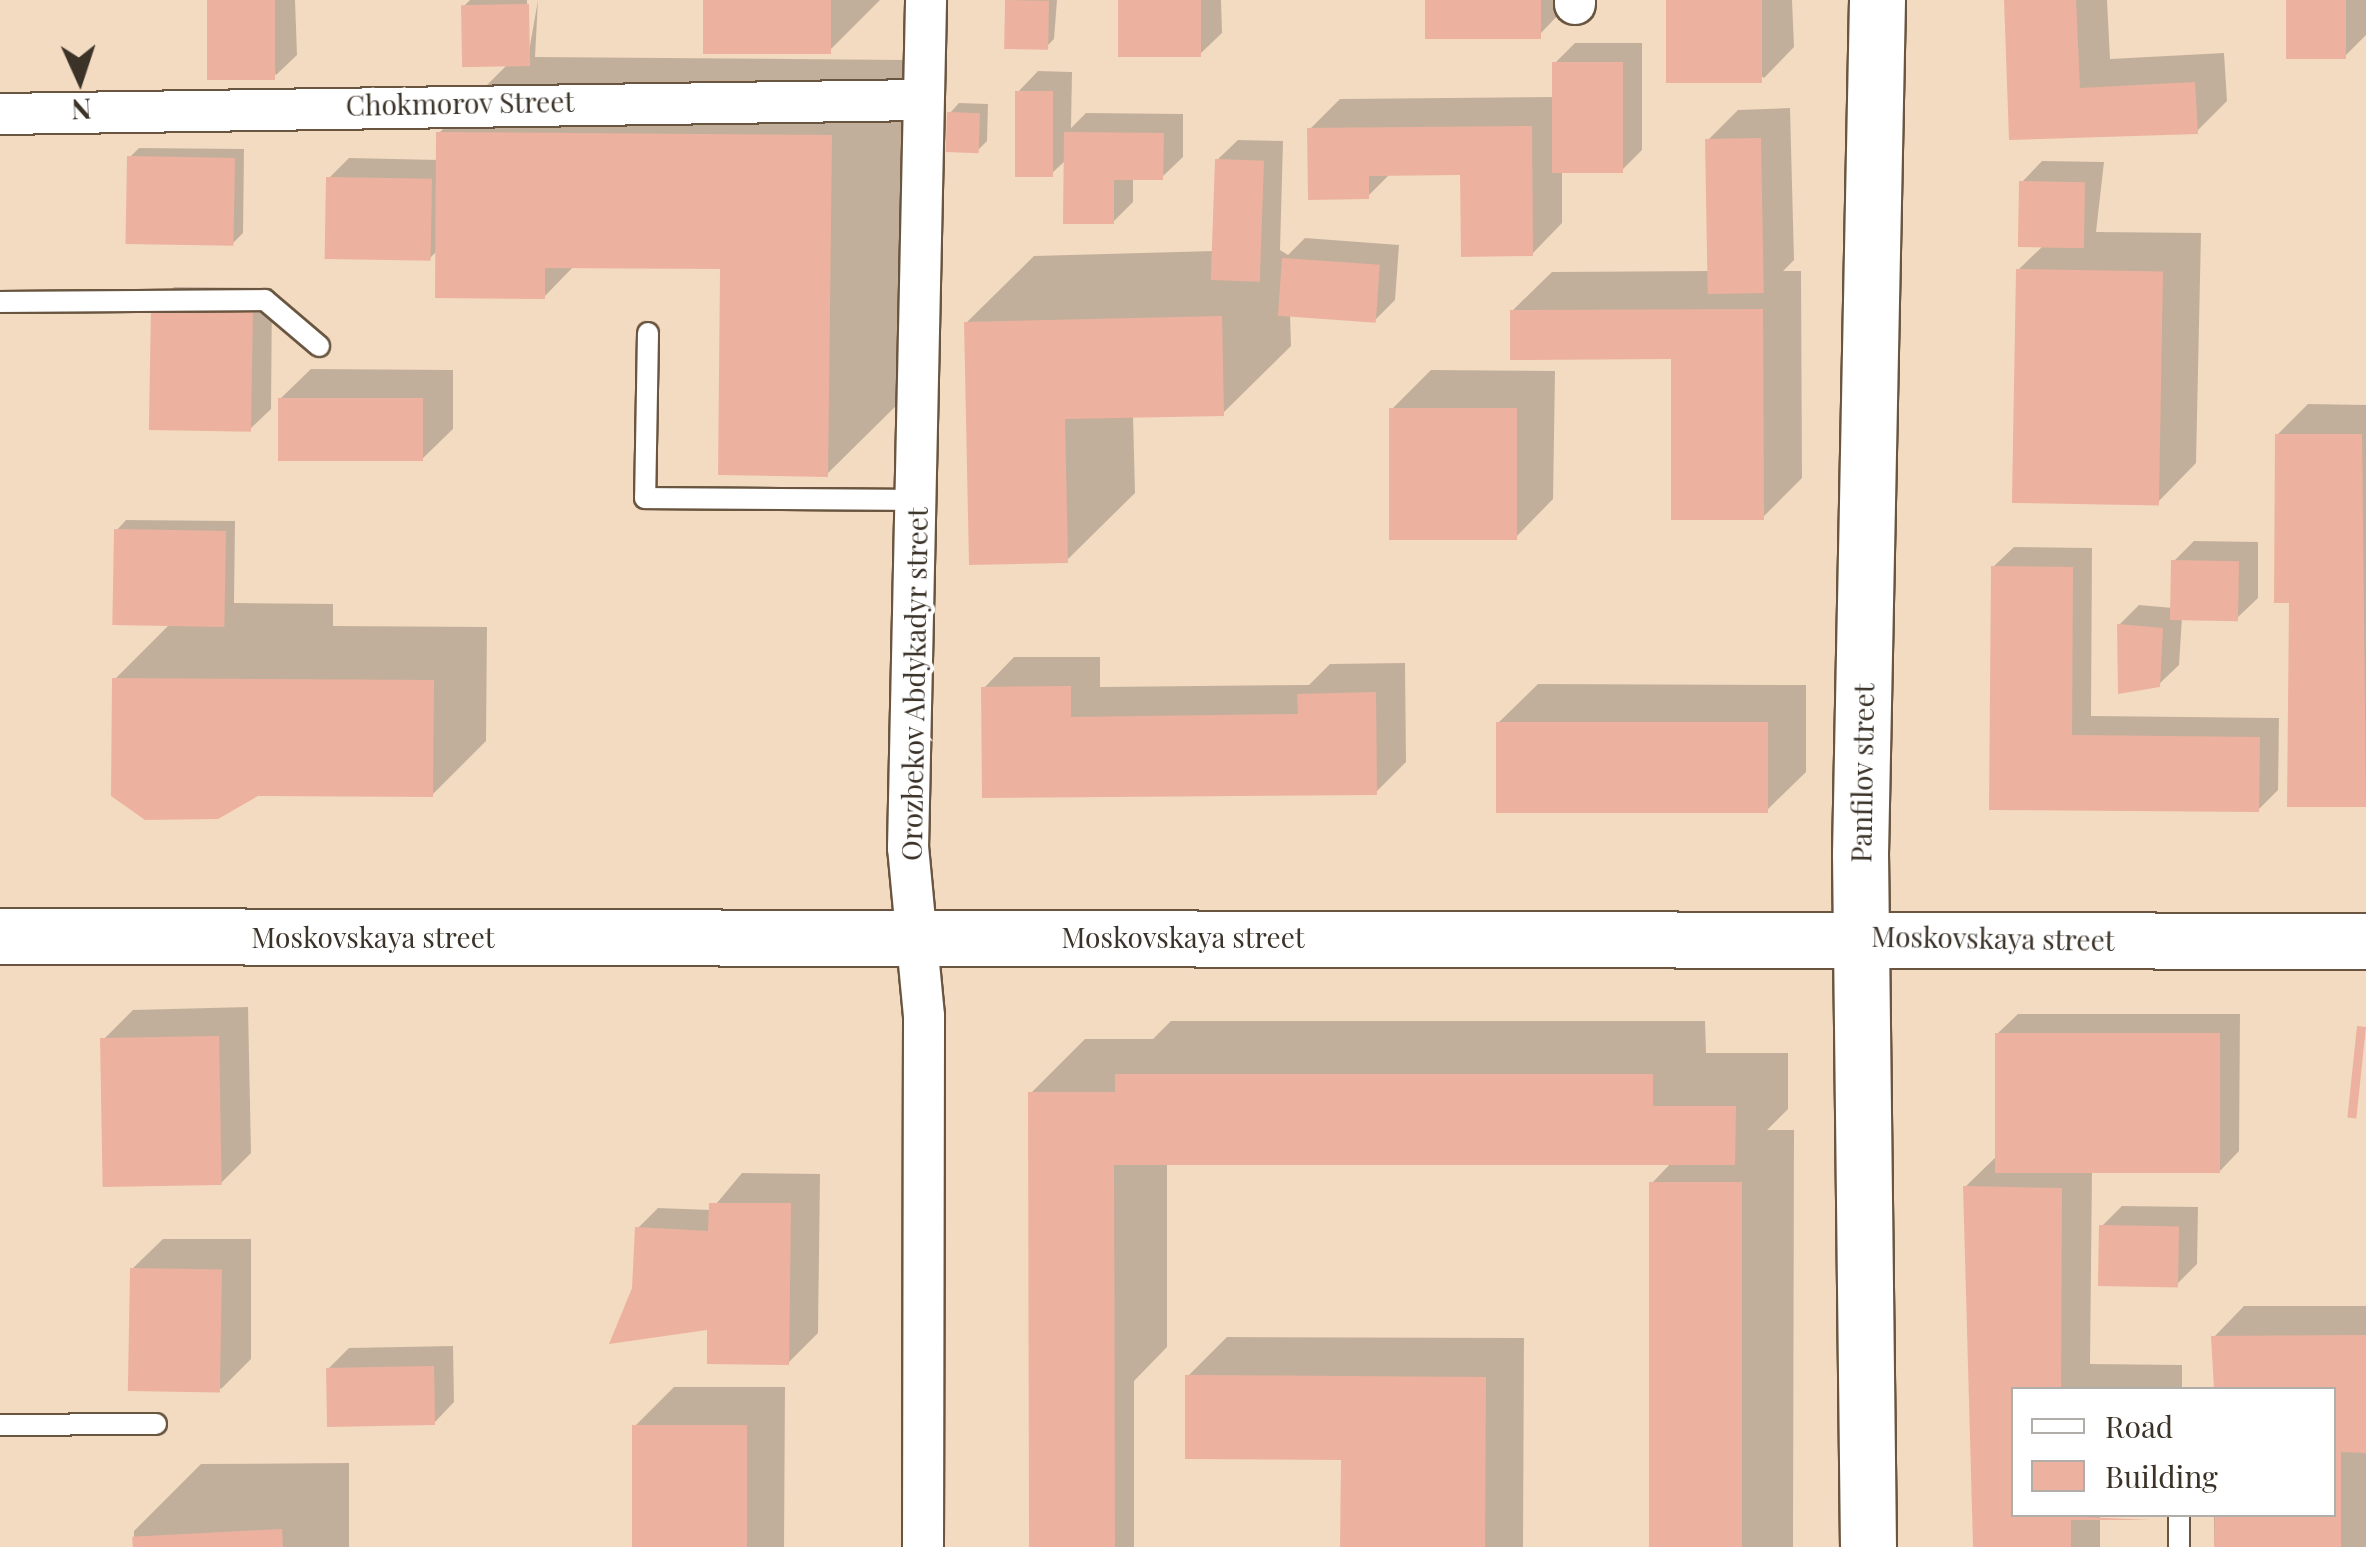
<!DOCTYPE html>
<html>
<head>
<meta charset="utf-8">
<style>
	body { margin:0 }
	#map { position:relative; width:2366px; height:1547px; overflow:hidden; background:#f3dbc2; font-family:"Playfair Display",serif }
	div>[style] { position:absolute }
	.shadow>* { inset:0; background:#0003 }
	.building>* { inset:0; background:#edb29f; transform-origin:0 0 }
	.roads { filter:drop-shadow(2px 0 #6a5640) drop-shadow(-2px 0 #6a5640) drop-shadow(0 2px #6a5640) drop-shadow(0 -2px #6a5640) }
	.lane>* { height:20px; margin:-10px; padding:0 10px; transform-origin:10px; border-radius:10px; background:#fff }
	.street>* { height:40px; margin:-20px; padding:0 20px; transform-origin:20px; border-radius:20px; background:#fff }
	.secondary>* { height:55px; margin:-27.5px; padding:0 27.5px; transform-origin:27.5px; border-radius:27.5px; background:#fff }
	span { translate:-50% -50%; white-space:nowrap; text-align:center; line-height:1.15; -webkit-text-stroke:8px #fff; paint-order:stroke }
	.street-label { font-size:28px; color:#3b3228 }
	.legend { position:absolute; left:2011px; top:1387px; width:325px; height:130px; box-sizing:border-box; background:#fff; border:2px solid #b1ada9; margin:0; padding:12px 18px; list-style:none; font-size:30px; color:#3b3228 }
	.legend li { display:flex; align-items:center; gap:20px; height:50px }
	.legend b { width:50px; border:2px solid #b1ada9 }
	.north { position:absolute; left:30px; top:30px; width:100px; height:100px; -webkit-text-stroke:8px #fff; paint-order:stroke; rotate:177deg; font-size:28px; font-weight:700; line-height:40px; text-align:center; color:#3b3228 }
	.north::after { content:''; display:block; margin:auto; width:35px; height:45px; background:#3b3228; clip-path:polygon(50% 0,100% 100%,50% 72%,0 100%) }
</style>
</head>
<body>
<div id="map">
	<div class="shadow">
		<i style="clip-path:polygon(210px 0,295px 0,297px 55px,276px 75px)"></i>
		<i style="clip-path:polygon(470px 0,527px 0,528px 57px,538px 0,535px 57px,906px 60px,903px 399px,827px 474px,723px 267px,574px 266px,544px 297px,438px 250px,430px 258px,328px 179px,349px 158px,439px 160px,439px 133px,508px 64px,464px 6px)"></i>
		<i style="clip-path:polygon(705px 0,880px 0,830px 50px)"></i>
		<i style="clip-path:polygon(1008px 0,1057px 0,1054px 39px,1045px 48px,1005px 46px)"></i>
		<i style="clip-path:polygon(1120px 0,1221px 0,1222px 33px,1201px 53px)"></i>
		<i style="clip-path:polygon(1427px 0,1561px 0,1561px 12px,1541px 33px)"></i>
		<i style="clip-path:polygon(1669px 0,1792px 0,1794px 47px,1764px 78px)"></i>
		<i style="clip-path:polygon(2007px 0,2107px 0,2110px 59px,2224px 53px,2227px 101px,2197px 131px,2011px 137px)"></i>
		<i style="clip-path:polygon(2289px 0,2366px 0,2366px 35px,2346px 55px)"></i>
		<i style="clip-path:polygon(1575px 43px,1642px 43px,1642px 150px,1622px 170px,1562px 170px,1562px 223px,1532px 254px,1462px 172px,1391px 173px,1368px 196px,1310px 129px,1340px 99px,1555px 97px,1555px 63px)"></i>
		<i style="clip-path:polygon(1038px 71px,1072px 72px,1071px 128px,1086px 113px,1183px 114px,1183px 157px,1162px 177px,1133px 177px,1133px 202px,1113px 222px,1066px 160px,1050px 175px,1018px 92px)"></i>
		<i style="clip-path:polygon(959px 103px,988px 104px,987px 141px,978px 150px,950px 113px)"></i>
		<i style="clip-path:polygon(1790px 108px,1794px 260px,1783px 271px,1801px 271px,1802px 478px,1763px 517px,1673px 357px,1512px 311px,1552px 272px,1710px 271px,1708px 140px,1738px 110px)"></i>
		<i style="clip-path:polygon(1238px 140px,1283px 141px,1280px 250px,1288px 255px,1305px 238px,1399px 245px,1395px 300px,1375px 320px,1290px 314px,1291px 346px,1223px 413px,1133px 415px,1135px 493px,1067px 560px,966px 323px,1034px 256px,1214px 251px,1217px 160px)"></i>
		<i style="clip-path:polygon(139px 148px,244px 149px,243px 233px,233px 243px,130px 157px)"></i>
		<i style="clip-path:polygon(2042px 161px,2104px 162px,2096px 232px,2201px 233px,2196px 463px,2157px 503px,2018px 270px,2044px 245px,2022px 182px)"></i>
		<i style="clip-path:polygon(174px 287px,272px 288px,271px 409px,250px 429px,154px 308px)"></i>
		<i style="clip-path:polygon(311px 369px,453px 370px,453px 429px,422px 459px,280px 399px)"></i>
		<i style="clip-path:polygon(1431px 370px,1555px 371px,1553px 499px,1514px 539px,1392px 409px)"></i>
		<i style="clip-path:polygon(2308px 404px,2366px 405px,2366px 805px,2290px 804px,2292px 600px,2277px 435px)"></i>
		<i style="clip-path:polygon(126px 520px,235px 521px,234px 603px,333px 604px,333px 626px,487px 627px,486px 741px,432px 795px,115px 679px,171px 623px,117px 530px)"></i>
		<i style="clip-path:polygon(2194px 541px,2258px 542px,2258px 598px,2237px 618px,2182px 618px,2179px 665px,2158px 685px,2119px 625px,2139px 605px,2173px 608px,2174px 561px)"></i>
		<i style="clip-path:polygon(2014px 547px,2092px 548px,2091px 716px,2279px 718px,2278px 790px,2258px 810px,1991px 808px,1993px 567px)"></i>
		<i style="clip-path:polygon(1014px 657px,1100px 657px,1100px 687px,1309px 685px,1330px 664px,1405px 663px,1406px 762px,1376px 792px,985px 795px,984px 688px)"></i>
		<i style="clip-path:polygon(1538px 684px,1806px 685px,1806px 772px,1766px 811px,1498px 723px)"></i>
		<i style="clip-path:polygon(248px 1007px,251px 1153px,221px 1183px,103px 1040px,133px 1010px)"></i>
		<i style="clip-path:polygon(2018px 1014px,2240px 1014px,2239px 1151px,2219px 1172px,2092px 1171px,2090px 1364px,2182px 1365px,2182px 1390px,2014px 1390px,2014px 1514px,2154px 1514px,2100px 1517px,2100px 1547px,1975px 1547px,1965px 1187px,1997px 1156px,1997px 1034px)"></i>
		<i style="clip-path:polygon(1171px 1021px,1705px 1021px,1706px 1053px,1788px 1053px,1788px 1109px,1767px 1130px,1794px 1130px,1793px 1547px,1651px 1547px,1652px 1183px,1672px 1162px,1167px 1163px,1167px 1347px,1134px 1381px,1134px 1547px,1031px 1547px,1031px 1093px,1085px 1039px,1153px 1039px)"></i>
		<i style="clip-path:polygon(742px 1173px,820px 1174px,818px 1333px,788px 1363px,710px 1324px,638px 1228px,658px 1208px,711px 1210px)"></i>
		<i style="clip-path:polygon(2122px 1206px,2198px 1207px,2197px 1264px,2177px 1284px,2102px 1226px)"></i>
		<i style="clip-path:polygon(163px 1239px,251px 1239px,251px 1359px,221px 1389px,132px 1269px)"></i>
		<i style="clip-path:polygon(2244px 1306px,2366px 1306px,2366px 1547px,2214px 1547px,2214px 1514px,2334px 1514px,2334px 1390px,2214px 1390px,2214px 1337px)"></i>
		<i style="clip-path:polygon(1227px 1337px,1524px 1338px,1523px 1547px,1343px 1547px,1343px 1458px,1188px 1376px)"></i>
		<i style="clip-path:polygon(453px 1346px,454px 1402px,434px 1423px,328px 1369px,349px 1348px)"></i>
		<i style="clip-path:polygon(674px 1387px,785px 1387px,784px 1547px,634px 1547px,635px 1426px)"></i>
		<i style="clip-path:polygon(349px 1463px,349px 1547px,134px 1547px,134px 1531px,201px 1464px)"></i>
	</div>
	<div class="building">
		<i style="left:207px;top:0;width:68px;height:80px"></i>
		<i style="left:703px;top:0;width:128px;height:54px"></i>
		<i style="left:1005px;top:0;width:44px;height:49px;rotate:1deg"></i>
		<i style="left:1118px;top:0;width:83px;height:57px"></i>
		<i style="left:1425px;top:0;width:116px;height:39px"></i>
		<i style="left:1666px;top:0;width:96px;height:83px"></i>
		<i style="clip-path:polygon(2004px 0,2076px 0,2080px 88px,2195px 82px,2198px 134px,2009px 140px)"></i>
		<i style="left:2286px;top:0;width:60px;height:59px"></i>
		<i style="left:529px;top:4px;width:62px;height:68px;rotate:89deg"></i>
		<i style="left:1552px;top:62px;width:71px;height:111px"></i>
		<i style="left:1015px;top:91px;width:38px;height:86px"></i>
		<i style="left:947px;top:112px;width:33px;height:40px;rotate:2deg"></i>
		<i style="clip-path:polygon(1532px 126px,1533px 256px,1461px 257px,1460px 175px,1369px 176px,1369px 199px,1308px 200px,1307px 128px)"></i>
		<i style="clip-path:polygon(436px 132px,832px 135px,828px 477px,718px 475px,720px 269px,545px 268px,545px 299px,435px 298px)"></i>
		<i style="clip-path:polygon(1064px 132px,1164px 133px,1163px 180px,1114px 180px,1114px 224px,1063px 224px)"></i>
		<i style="left:1761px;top:138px;width:155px;height:56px;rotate:89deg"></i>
		<i style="left:127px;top:156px;width:108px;height:88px;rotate:1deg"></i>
		<i style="left:1215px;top:159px;width:49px;height:121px;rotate:2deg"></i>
		<i style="left:326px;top:177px;width:106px;height:82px;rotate:1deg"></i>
		<i style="left:2019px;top:181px;width:66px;height:66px;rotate:1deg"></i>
		<i style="left:1282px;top:258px;width:98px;height:58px;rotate:4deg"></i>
		<i style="left:2016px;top:269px;width:147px;height:234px;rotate:1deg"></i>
		<i style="left:151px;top:307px;width:102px;height:123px;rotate:1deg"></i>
		<i style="clip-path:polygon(1763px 309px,1764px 520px,1671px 520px,1671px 359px,1510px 360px,1510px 310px)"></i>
		<i style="clip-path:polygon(1222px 316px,1224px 416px,1065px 419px,1068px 563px,969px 565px,964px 322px)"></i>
		<i style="left:278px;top:398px;width:145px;height:63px"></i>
		<i style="left:1389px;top:408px;width:128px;height:132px"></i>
		<i style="clip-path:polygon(2275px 434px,2362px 434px,2366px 807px,2287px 807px,2289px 603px,2274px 603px)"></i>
		<i style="left:114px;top:529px;width:112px;height:96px;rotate:1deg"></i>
		<i style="left:2171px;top:560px;width:68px;height:60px;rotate:1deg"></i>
		<i style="clip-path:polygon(1991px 566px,2073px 567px,2072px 735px,2260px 737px,2259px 812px,1989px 810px)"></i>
		<i style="clip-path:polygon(2117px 624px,2163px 628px,2160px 687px,2118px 694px)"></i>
		<i style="clip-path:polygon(112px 678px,434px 680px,433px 797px,258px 796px,218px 819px,145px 820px,111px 796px)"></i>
		<i style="clip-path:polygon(1071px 686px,1071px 717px,1298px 714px,1297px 694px,1376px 692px,1377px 795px,982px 798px,981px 687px)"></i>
		<i style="left:1496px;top:722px;width:272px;height:91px"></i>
		<i style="left:2357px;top:1026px;width:9px;height:92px;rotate:6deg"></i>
		<i style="left:1995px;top:1033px;width:225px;height:140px"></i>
		<i style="left:219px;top:1036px;width:149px;height:119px;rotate:89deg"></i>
		<i style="clip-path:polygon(1115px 1074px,1653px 1074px,1653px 1106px,1736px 1106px,1735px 1165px,1114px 1165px,1115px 1547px,1029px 1547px,1028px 1092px,1115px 1092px)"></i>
		<i style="left:1649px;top:1182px;width:93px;height:365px"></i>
		<i style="clip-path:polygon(1963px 1186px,2062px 1188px,2061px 1390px,2014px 1390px,2014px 1514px,2152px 1520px,2071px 1520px,2071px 1547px,1973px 1547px)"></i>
		<i style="clip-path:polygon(709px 1203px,791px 1203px,789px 1365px,707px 1364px,707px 1330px,609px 1344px,632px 1288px,635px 1227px,708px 1231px)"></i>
		<i style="left:2099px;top:1225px;width:80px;height:61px;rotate:1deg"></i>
		<i style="left:130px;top:1268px;width:92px;height:123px;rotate:1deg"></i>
		<i style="clip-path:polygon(2366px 1335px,2366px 1453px,2341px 1452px,2341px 1547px,2214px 1547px,2215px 1514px,2334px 1514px,2334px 1390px,2214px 1390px,2211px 1336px)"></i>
		<i style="left:434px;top:1366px;width:59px;height:108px;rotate:89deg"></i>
		<i style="clip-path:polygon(1185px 1375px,1486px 1377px,1485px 1547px,1340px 1547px,1341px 1460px,1185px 1459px)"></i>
		<i style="left:632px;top:1425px;width:115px;height:122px"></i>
		<i style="left:282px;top:1529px;width:18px;height:150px;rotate:87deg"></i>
	</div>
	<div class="roads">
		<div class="lane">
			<i style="left:0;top:302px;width:265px;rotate:-0.4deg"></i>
			<i style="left:265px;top:300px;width:71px;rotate:40.4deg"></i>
			<i style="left:648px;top:333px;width:165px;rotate:91deg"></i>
			<i style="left:645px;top:498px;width:271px;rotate:0.4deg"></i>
			<i style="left:0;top:1425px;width:156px;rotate:-0.4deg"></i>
			<i style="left:2179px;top:1547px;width:33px;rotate:-90deg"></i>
		</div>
		<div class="street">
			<i style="left:1575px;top:0;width:4px;rotate:90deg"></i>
			<i style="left:0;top:114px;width:920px;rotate:-0.87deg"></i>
			<i style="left:923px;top:1547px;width:531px;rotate:-89.89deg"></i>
			<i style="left:924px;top:1016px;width:169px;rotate:-95.4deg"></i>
			<i style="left:908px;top:848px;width:848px;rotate:-88.78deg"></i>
		</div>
		<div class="secondary">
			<i style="left:0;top:936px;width:2366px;rotate:0.12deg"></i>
			<i style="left:1868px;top:1547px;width:693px;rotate:-90.66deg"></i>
			<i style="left:1860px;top:854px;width:854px;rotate:-88.86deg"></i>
		</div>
	</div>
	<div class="street-label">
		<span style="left:460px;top:103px;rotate:-1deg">Chokmorov Street</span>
		<span style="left:914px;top:684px;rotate:-89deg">Orozbekov Abdykadyr street</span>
		<span style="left:1862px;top:773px;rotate:-89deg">Panfilov street</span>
		<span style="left:373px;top:937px">Moskovskaya street</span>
		<span style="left:1183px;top:937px">Moskovskaya street</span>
		<span style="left:1993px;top:938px;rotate:1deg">Moskovskaya street</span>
	</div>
	<ul class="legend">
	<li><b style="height:12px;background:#fff"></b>Road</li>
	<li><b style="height:28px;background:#edb29f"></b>Building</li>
	</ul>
	<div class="north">N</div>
</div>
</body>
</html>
